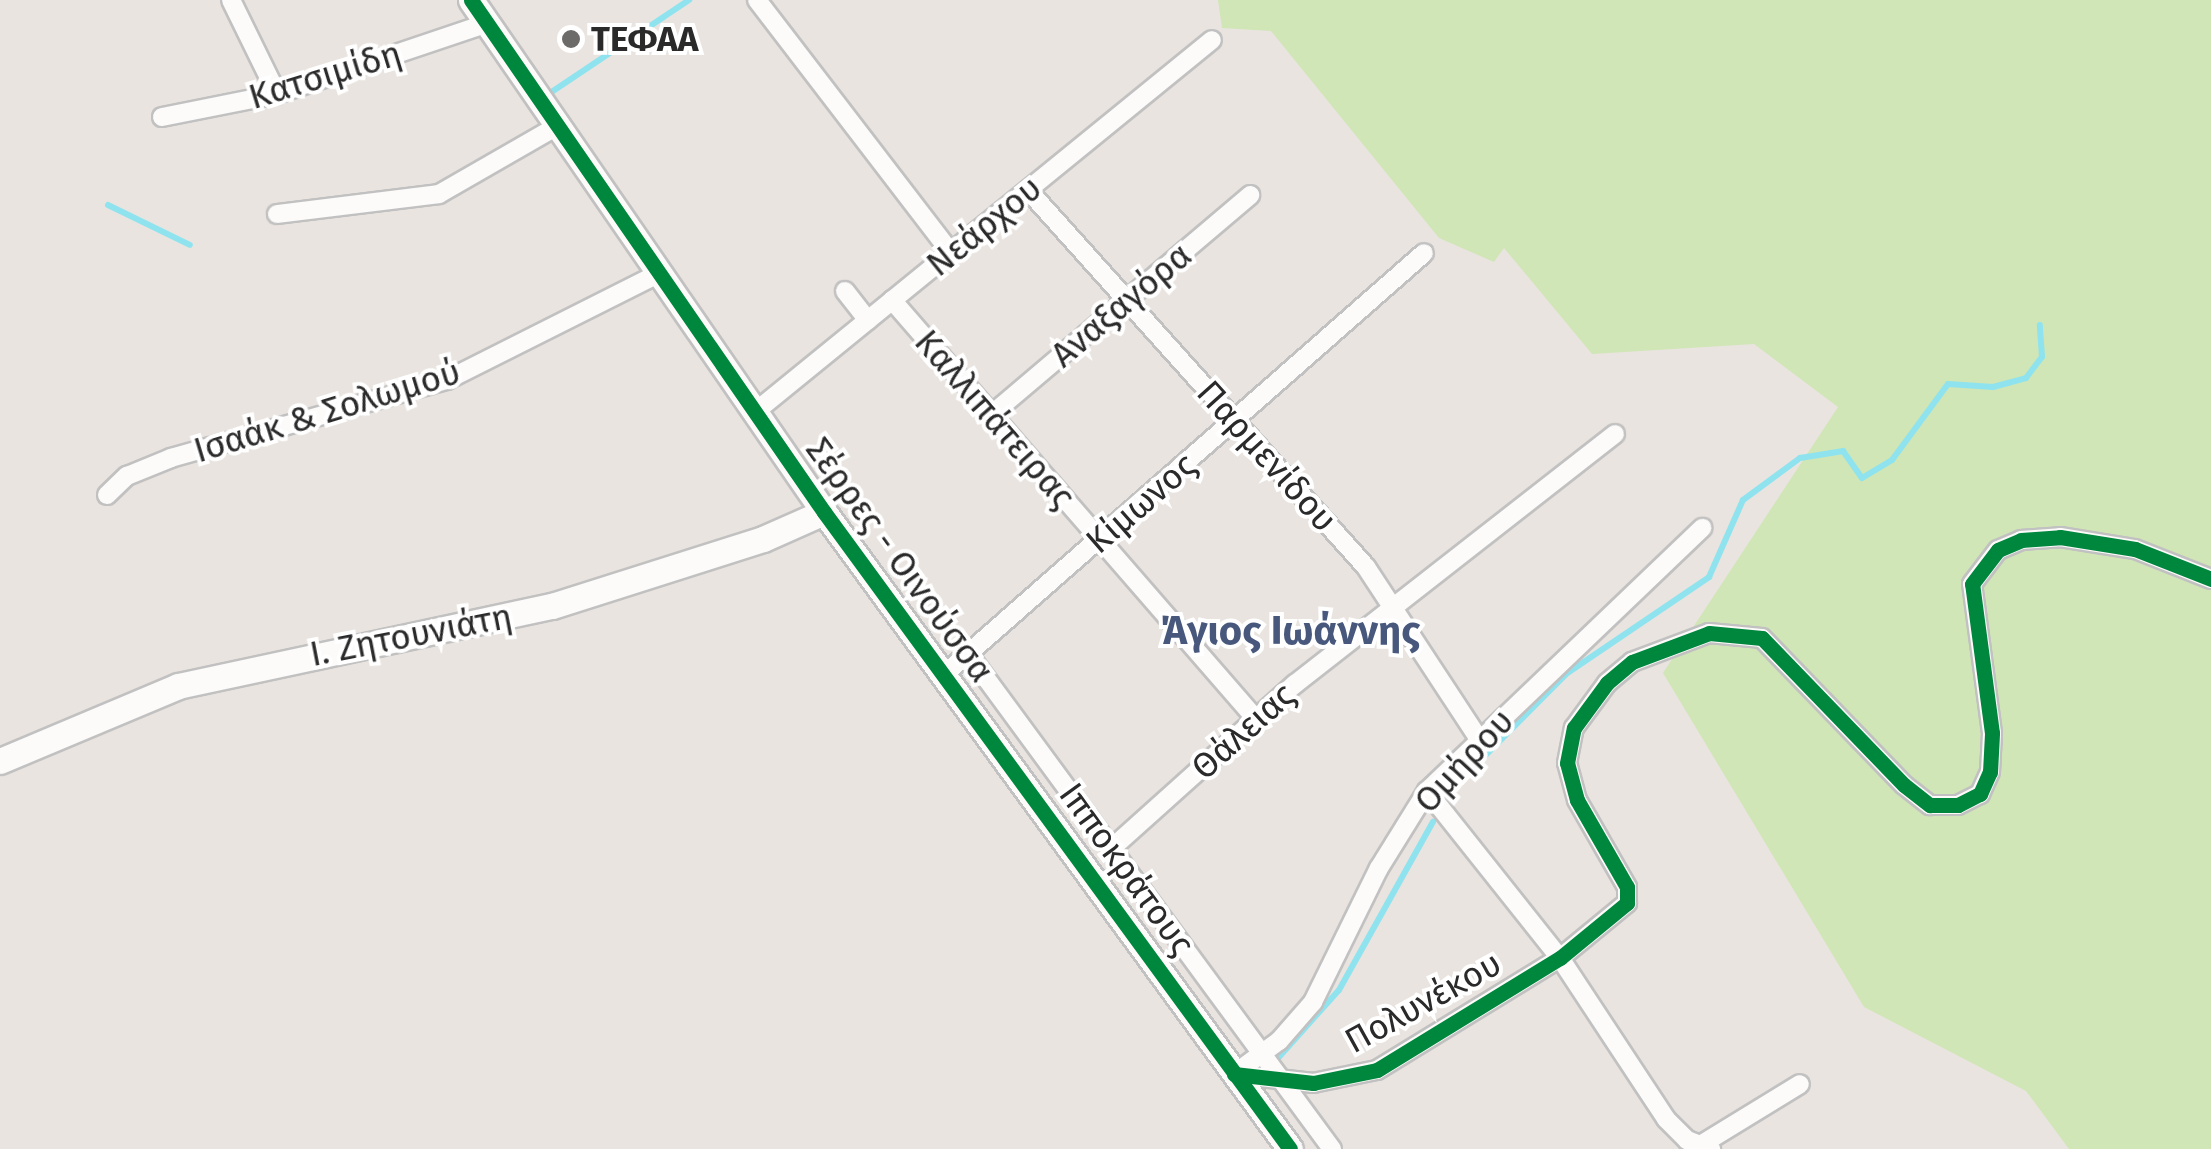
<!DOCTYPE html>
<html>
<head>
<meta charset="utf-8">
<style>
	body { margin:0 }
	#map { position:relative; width:2211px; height:1149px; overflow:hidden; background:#e9e4df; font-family:"Fira Sans",sans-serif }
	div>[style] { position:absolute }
	.green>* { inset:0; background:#d0e6b6 }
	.stream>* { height:6px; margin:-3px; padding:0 3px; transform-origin:3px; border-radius:3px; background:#8fe3ee }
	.roads { filter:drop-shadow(2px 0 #c2c1c1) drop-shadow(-2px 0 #c2c1c1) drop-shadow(0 2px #c2c1c1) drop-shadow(0 -2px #c2c1c1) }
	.street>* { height:18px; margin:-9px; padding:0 9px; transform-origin:9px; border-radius:9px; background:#fcfbfa }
	.secondary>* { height:25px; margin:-12.5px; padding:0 12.5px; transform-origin:12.5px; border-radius:12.5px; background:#fcfbfa }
	.cycleway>* { height:15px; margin:-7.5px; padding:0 7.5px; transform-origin:7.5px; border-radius:7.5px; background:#00873e }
	.dots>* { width:28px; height:28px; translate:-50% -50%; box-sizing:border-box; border:5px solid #fff; border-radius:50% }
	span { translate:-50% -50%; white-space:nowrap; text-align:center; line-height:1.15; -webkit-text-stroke:8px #fff; paint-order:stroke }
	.poi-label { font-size:35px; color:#2a2a2a; font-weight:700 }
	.left { translate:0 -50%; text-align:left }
	.street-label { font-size:35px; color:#2a2a2a }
	.quarter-label { font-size:40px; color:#48587d; font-weight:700 }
</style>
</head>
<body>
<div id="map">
	<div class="green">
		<i style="clip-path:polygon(1218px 0,2211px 0,2211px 1149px,2069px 1149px,2026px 1091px,1864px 1007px,1663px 673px,1838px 407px,1754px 344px,1592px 354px,1504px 248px,1494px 262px,1439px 238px,1271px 31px,1222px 28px)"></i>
	</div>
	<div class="stream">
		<i style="left:553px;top:91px;width:164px;rotate:-33.8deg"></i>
		<i style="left:108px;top:205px;width:91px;rotate:26deg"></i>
		<i style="left:1451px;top:790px;width:163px;rotate:-45.2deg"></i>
		<i style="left:1566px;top:674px;width:173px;rotate:-34.1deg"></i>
		<i style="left:1709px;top:577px;width:84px;rotate:-66.2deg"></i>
		<i style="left:1743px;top:500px;width:71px;rotate:-36.4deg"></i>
		<i style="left:1800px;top:458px;width:44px;rotate:-9.2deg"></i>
		<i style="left:1843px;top:451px;width:33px;rotate:55deg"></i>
		<i style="left:1862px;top:478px;width:35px;rotate:-31deg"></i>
		<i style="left:1892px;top:460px;width:94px;rotate:-53.6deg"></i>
		<i style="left:1948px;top:384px;width:45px;rotate:3.8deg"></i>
		<i style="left:1993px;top:387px;width:34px;rotate:-15deg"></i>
		<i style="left:2026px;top:378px;width:26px;rotate:-53deg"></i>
		<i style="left:2042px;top:357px;width:32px;rotate:-94deg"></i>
		<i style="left:1279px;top:1057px;width:90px;rotate:-48.2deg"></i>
		<i style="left:1339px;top:990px;width:193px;rotate:-60.8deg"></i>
	</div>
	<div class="roads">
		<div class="street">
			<i style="left:231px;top:0;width:105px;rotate:63.9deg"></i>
			<i style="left:757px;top:0;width:319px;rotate:52.5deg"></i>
			<i style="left:162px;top:117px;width:117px;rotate:-11.3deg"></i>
			<i style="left:277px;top:94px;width:219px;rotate:-18.6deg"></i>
			<i style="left:1028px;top:190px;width:506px;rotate:48.12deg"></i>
			<i style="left:1366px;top:567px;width:209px;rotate:56.7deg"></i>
			<i style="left:277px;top:214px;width:163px;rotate:-7deg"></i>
			<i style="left:439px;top:194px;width:133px;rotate:-29.9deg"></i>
			<i style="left:845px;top:291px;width:37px;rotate:52deg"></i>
			<i style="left:892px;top:300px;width:555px;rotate:49.02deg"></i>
			<i style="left:755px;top:412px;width:589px;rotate:-39.15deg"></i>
			<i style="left:991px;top:415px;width:340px;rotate:-40.3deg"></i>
			<i style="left:107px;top:495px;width:28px;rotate:-44deg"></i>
			<i style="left:127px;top:476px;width:48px;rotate:-22.2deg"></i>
			<i style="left:171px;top:458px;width:287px;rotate:-15.8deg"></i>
			<i style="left:447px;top:380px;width:234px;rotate:-26.7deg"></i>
			<i style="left:969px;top:655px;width:613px;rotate:53.69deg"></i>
			<i style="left:946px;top:673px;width:636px;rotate:-41.3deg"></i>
			<i style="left:1427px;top:791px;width:213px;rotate:51.5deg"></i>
			<i style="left:1560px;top:958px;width:193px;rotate:56.6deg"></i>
			<i style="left:1666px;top:1119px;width:30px;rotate:45deg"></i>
			<i style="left:1687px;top:1140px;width:26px;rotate:21deg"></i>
			<i style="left:1112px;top:848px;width:246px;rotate:-41.9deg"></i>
			<i style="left:1295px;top:684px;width:406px;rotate:-38deg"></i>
			<i style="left:1234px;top:1074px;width:80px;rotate:6.5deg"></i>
			<i style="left:1313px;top:1083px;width:65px;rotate:-11.5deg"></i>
			<i style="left:1377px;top:1070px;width:215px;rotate:-31.5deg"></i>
			<i style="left:1560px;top:958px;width:87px;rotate:-39.4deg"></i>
			<i style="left:1627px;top:903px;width:16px;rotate:-90deg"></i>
			<i style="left:1627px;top:887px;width:100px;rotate:-119.9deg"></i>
			<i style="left:1577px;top:800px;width:38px;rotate:-105deg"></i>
			<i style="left:1567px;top:763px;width:36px;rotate:-79deg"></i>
			<i style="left:1574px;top:728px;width:56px;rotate:-53.7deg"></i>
			<i style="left:1607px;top:683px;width:33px;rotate:-40deg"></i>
			<i style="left:1632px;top:662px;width:82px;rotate:-20.6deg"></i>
			<i style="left:1709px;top:633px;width:53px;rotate:5.4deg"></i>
			<i style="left:1762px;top:638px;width:204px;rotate:46deg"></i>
			<i style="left:1904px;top:785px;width:33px;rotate:38deg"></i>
			<i style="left:1930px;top:805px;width:28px"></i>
			<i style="left:1958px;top:805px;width:25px;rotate:-27deg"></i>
			<i style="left:1980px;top:794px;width:24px;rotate:-66deg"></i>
			<i style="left:1990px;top:772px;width:39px;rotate:-87deg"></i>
			<i style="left:1992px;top:733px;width:150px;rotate:-97.6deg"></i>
			<i style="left:1972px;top:584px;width:43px;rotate:-52.6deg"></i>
			<i style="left:1998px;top:550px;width:25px;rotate:-23deg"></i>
			<i style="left:2021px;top:540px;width:39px;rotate:-4deg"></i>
			<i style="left:2060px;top:537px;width:76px;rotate:9.1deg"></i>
			<i style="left:2135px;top:549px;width:82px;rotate:21.5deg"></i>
			<i style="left:1234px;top:1074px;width:56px;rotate:-36.3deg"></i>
			<i style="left:1279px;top:1041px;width:52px;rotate:-48.9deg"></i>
			<i style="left:1313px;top:1002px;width:149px;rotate:-63.8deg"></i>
			<i style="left:1379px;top:868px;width:91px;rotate:-58.1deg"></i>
			<i style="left:1427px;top:791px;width:381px;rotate:-43.7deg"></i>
			<i style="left:1694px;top:1149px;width:124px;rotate:-31.5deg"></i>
		</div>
		<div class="secondary">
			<i style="left:471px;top:0;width:622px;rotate:55.42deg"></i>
			<i style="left:824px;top:512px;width:789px;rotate:53.81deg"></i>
			<i style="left:0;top:761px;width:193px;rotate:-22.8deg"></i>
			<i style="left:178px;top:686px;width:382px;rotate:-12.1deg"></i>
			<i style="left:552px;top:606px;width:221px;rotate:-17.6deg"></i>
			<i style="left:763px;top:539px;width:67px;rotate:-23.9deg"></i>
		</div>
	</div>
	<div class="cycleway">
		<i style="left:471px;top:0;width:622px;rotate:55.42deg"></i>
		<i style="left:824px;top:512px;width:789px;rotate:53.81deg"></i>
		<i style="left:1234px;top:1074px;width:80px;rotate:6.5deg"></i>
		<i style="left:1313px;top:1083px;width:65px;rotate:-11.5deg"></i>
		<i style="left:1377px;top:1070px;width:215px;rotate:-31.5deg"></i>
		<i style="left:1560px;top:958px;width:87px;rotate:-39.4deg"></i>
		<i style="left:1627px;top:903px;width:16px;rotate:-90deg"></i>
		<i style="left:1627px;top:887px;width:100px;rotate:-119.9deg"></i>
		<i style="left:1577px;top:800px;width:38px;rotate:-105deg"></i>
		<i style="left:1567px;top:763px;width:36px;rotate:-79deg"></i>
		<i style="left:1574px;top:728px;width:56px;rotate:-53.7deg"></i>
		<i style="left:1607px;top:683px;width:33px;rotate:-40deg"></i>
		<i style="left:1632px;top:662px;width:82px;rotate:-20.6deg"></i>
		<i style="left:1709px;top:633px;width:53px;rotate:5.4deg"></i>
		<i style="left:1762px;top:638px;width:204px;rotate:46deg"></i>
		<i style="left:1904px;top:785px;width:33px;rotate:38deg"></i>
		<i style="left:1930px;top:805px;width:28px"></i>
		<i style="left:1958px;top:805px;width:25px;rotate:-27deg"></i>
		<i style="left:1980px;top:794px;width:24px;rotate:-66deg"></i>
		<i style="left:1990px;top:772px;width:39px;rotate:-87deg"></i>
		<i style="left:1992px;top:733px;width:150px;rotate:-97.6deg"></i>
		<i style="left:1972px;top:584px;width:43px;rotate:-52.6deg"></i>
		<i style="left:1998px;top:550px;width:25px;rotate:-23deg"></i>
		<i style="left:2021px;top:540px;width:39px;rotate:-4deg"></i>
		<i style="left:2060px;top:537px;width:76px;rotate:9.1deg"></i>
		<i style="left:2135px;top:549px;width:82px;rotate:21.5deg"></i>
	</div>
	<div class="dots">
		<i style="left:571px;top:39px;background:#6d6b69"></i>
	</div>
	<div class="poi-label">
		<span class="left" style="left:591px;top:39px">ΤΕΦΑΑ</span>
	</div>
	<div class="street-label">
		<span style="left:325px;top:75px;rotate:-17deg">Κατσιμίδη</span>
		<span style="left:984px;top:226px;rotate:-39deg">Νεάρχου</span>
		<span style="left:1121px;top:305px;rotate:-40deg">Αναξαγόρα</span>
		<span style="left:327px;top:411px;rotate:-17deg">Ισαάκ &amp; Σολωμού</span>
		<span style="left:995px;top:419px;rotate:49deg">Καλλιπάτειρας</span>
		<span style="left:1267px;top:456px;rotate:48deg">Παρμενίδου</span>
		<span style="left:1141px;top:503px;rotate:-41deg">Κίμωνος</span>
		<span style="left:900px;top:560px;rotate:54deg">Σέρρες - Οινούσσα</span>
		<span style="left:411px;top:635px;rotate:-11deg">Ι. Ζητουνιάτη</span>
		<span style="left:1243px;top:731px;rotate:-42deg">Θάλειας</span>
		<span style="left:1464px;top:761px;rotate:-47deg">Ομήρου</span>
		<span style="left:1127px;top:869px;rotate:54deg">Ιπποκράτους</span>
		<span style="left:1423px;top:1002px;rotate:-29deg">Πολυνέκου</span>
	</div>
	<div class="quarter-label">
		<span style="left:1290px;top:631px">Άγιος Ιωάννης</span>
	</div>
</div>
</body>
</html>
